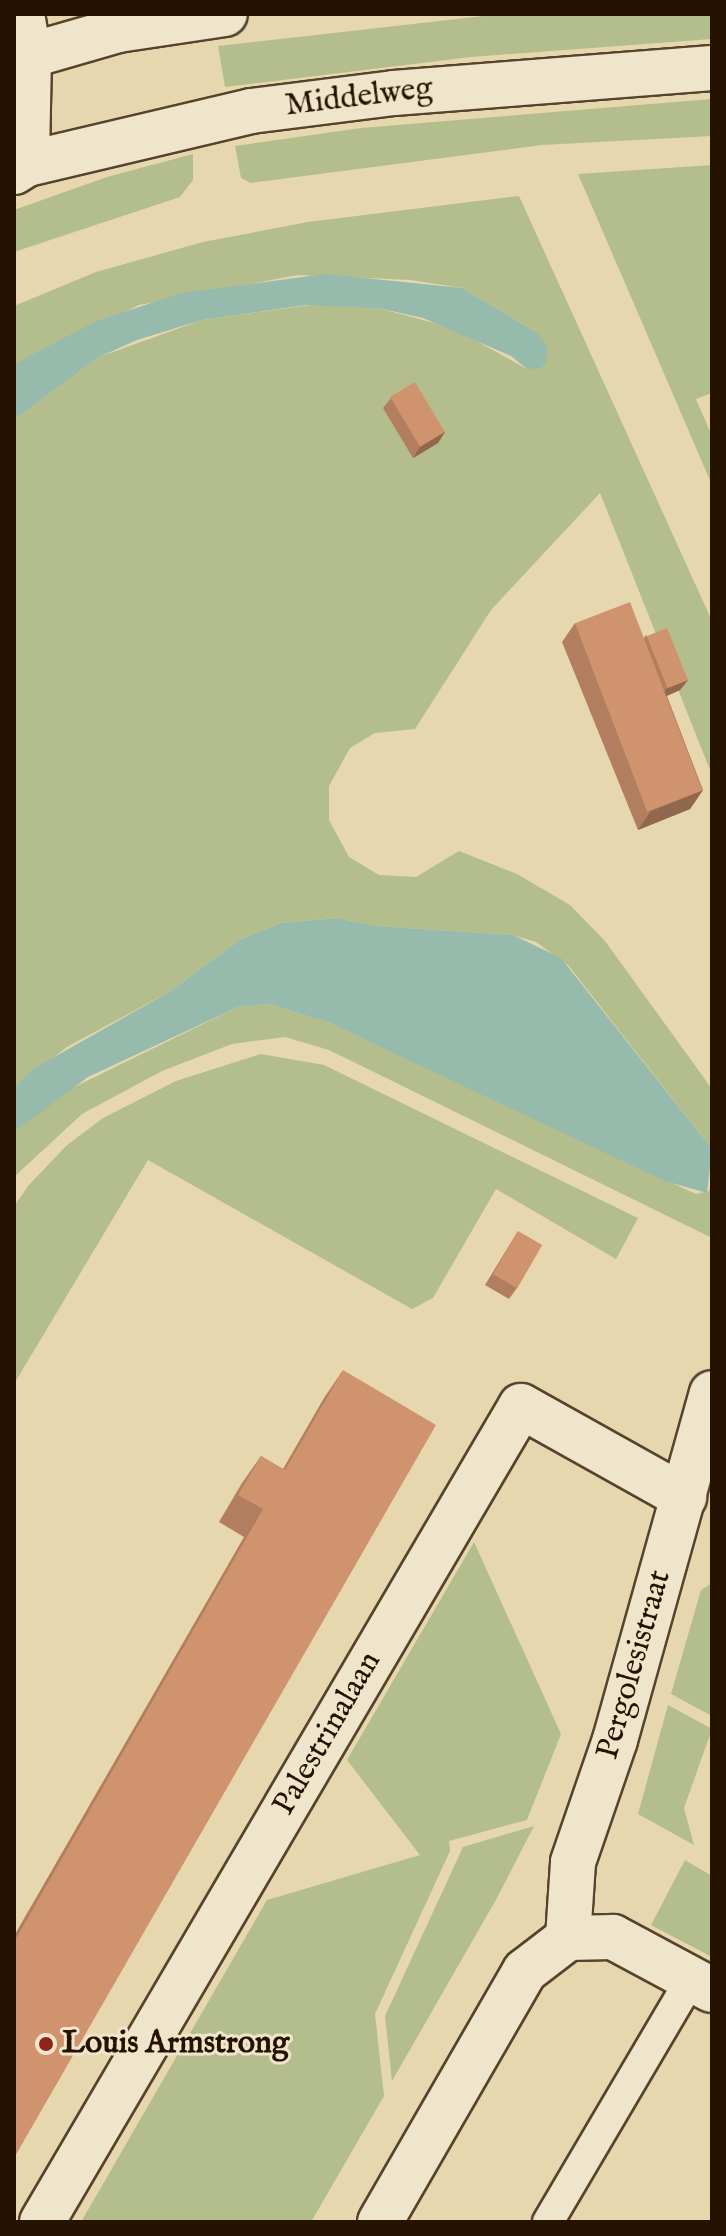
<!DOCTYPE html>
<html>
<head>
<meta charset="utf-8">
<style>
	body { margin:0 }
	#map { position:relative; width:726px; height:2236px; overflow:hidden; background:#e6d7af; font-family:"IM FELL English",serif }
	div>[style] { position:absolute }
	.green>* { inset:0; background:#b3be8c }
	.water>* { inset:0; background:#96baab }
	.roads { filter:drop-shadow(2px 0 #56432c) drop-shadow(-2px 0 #56432c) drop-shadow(0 2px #56432c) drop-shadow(0 -2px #56432c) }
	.service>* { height:30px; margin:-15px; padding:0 15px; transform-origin:15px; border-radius:15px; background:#efe5cb }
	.minor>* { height:44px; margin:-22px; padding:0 22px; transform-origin:22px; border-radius:22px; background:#efe5cb }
	.tertiary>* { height:44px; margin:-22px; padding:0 22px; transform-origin:22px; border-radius:22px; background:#efe5cb }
	.secondary>* { height:44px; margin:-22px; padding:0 22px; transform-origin:22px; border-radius:22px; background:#efe5cb }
	.wall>* { inset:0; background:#b27e5f }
	.shaded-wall>* { inset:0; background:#91674d }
	.building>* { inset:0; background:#cf936e; transform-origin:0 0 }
	.dots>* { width:22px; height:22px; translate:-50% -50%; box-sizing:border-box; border:4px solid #efe5cb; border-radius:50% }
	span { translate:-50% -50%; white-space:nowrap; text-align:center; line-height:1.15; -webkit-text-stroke:6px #efe5cb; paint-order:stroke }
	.street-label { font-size:32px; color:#261200 }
	.poi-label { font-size:32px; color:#261200; font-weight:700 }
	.left { translate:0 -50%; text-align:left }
	.frame { position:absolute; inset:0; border:16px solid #261200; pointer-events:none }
</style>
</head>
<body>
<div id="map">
	<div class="green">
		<i style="clip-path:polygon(501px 14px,712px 14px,712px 39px,471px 57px,225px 87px,218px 46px)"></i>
		<i style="clip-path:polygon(712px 99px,712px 136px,542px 145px,251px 183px,241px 178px,235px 146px,361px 128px)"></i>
		<i style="clip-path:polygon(193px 154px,193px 180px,180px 197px,14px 252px,14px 210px,107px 177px)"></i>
		<i style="clip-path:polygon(712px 165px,712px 393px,696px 399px,712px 436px,712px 485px,578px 174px)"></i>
		<i style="clip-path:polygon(519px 196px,712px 621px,712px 775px,600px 493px,491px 610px,415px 729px,375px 733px,350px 748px,329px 786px,329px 820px,349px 857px,379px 875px,416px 877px,459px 851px,517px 874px,570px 905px,605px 941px,712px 1089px,712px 1149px,568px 965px,536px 942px,512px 935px,376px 926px,337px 918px,281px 923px,241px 939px,169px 992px,67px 1047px,14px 1089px,14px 420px,99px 357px,202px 320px,325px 303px,378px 308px,453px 328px,527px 369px,536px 332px,462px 288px,411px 280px,298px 275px,139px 305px,14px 364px,14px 306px,96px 272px,203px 242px,308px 222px)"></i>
		<i style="clip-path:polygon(269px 1004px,330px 1023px,696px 1194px,709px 1191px,712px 1182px,712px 1238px,329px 1050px,285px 1037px,232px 1044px,162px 1071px,82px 1114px,14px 1177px,14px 1132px,62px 1093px,238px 1007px)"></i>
		<i style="clip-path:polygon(261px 1054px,324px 1065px,638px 1218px,616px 1259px,496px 1189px,433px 1298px,412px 1309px,148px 1160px,14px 1384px,14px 1206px,29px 1185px,66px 1146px,103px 1118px,176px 1081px)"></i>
		<i style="clip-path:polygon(474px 1542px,561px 1734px,527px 1820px,449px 1841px,450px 1851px,375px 2014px,384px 2096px,311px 2222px,81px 2222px,267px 1900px,420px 1855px,347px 1760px)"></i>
		<i style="clip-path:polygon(712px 1583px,712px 1716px,671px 1694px,701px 1590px)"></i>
		<i style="clip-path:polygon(668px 1705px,712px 1729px,684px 1808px,694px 1845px,638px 1814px)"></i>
		<i style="clip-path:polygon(534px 1826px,497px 1898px,392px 2081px,385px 2016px,463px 1847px)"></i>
		<i style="clip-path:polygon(685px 1860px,712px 1876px,712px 1957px,651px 1925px)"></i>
	</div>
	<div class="water">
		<i style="clip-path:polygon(325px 274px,462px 288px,536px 332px,546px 344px,546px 362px,541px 368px,527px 369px,511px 356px,423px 318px,378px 308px,306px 305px,202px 320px,137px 340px,99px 357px,14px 420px,14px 364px,99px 320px,182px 293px)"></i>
		<i style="clip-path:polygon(337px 918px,376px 926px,513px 935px,561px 958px,712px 1149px,707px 1193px,665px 1181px,330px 1023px,269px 1004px,238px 1007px,88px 1077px,14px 1132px,14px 1089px,33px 1069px,169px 992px,241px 939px,281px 923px)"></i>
	</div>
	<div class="roads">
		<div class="service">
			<i style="left:548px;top:2222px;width:282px;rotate:-59.5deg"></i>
		</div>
		<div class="minor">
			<i style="left:568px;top:1938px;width:76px;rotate:-86.2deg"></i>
			<i style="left:573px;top:1862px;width:129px;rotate:-71deg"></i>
			<i style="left:615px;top:1740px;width:360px;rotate:-74.4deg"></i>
			<i style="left:568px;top:1938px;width:45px;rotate:-1.3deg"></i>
			<i style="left:613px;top:1937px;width:112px;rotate:28.2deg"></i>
			<i style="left:42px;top:2222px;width:946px;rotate:-59.59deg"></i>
			<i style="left:521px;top:1406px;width:187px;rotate:29.2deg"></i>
			<i style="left:380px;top:2222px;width:290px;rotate:-60deg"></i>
			<i style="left:525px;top:1971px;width:54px;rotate:-37.5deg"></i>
		</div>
		<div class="tertiary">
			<i style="left:22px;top:14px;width:42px;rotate:80.3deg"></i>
			<i style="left:29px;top:55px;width:109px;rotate:91.1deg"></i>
		</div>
		<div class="secondary">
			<i style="left:14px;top:60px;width:108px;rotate:-16.1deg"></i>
			<i style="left:118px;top:30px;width:108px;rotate:-8.5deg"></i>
			<i style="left:14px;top:172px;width:15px;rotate:-32deg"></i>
			<i style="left:27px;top:164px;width:230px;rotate:-13.3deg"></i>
			<i style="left:251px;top:111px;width:144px;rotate:-7.2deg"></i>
			<i style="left:394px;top:93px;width:319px;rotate:-4.5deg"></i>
		</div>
	</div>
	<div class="wall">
		<i style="clip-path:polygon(391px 398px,445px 432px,438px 443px,413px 458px,383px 408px)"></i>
		<i style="clip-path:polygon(575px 623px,644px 638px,646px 635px,688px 680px,680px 690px,667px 696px,703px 790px,690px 809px,638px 830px,562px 642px)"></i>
		<i style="clip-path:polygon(518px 1231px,517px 1288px,509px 1299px,485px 1285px)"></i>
		<i style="clip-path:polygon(343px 1370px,14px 2158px,14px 1936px,244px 1537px,219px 1522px,242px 1483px,261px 1456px,283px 1469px,324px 1398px)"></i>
	</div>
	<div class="shaded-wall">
		<i style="clip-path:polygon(445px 432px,438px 443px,413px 458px,420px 447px)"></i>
		<i style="clip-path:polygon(688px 680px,680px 690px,659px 699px,667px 688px)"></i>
		<i style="clip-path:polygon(703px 790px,690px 809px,638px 830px,651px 811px)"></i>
	</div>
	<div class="building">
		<i style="left:415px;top:382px;width:58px;height:29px;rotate:59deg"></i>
		<i style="left:630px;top:602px;width:202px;height:59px;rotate:69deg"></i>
		<i style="left:667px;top:628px;width:56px;height:22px;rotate:68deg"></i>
		<i style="left:518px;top:1231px;width:28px;height:50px;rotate:30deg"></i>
		<i style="clip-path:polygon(343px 1370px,436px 1425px,14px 2158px,14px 1942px,263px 1509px,238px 1495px,261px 1456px,285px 1470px)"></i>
	</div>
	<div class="dots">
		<i style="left:46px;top:2044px;background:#8f2418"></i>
	</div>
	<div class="street-label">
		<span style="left:359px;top:98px;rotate:-7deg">Middelweg</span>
		<span style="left:635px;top:1665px;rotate:-74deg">Pergolesistraat</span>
		<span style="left:328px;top:1734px;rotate:-60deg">Palestrinalaan</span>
	</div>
	<div class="poi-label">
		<span class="left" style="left:62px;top:2044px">Louis Armstrong</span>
	</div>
	<div class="frame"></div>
</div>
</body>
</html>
